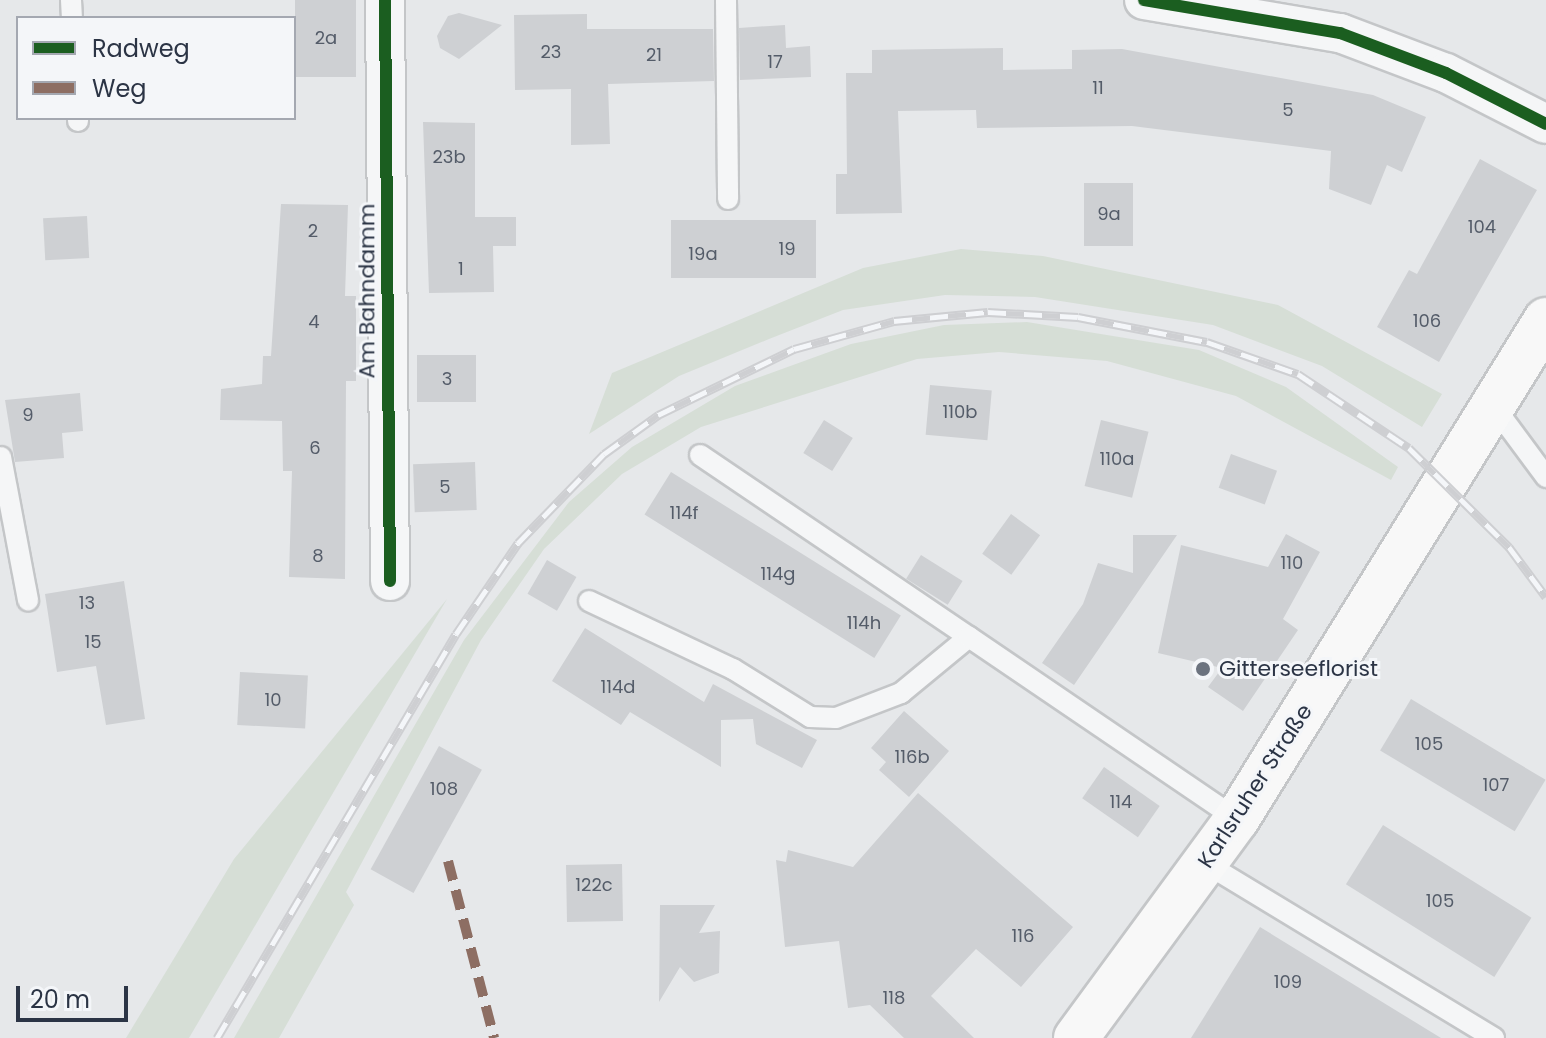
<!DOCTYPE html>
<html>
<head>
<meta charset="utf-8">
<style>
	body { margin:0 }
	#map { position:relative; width:1546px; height:1038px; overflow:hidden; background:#e6e8ea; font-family:Poppins,sans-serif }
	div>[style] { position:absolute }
	.green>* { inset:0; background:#d6ded6 }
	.building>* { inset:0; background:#ced0d3; transform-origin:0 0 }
	.roads { filter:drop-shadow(2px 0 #c4c6c8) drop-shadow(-2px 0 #c4c6c8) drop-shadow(0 2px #c4c6c8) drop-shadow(0 -2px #c4c6c8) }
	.lane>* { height:20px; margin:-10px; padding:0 10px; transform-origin:10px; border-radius:10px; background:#f5f6f7 }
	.street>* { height:38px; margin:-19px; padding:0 19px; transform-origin:19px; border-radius:19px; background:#f5f6f7 }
	.secondary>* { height:44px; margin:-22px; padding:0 22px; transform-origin:22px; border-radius:22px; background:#f8f8f8 }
	.rail>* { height:9px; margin-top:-4.5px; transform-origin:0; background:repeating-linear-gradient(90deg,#f4f6f9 0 18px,#cecfd2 0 36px); box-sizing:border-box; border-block:2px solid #cecfd2 }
	.quiet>* { height:10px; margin-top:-5px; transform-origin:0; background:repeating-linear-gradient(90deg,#8d6e63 0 20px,transparent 0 30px) }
	.cycleway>* { height:12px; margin:-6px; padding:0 6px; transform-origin:6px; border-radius:6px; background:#1b5e20 }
	.dots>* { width:22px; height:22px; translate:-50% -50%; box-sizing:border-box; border:4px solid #f4f6f9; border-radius:50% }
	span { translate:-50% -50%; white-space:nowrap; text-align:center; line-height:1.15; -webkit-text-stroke:6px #f4f6f9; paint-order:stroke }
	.number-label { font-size:18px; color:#545c69 }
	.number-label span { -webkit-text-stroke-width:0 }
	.street-label { font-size:22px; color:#2b3445 }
	.poi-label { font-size:22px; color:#2b3445 }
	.left { translate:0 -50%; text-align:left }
	.legend { position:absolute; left:16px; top:16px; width:280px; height:104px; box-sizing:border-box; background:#f4f6f9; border:2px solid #a4a8b1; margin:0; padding:10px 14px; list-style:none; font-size:24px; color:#2b3445 }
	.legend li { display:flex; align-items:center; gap:16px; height:40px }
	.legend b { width:40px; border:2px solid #a4a8b1 }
	.scale { position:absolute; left:16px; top:986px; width:112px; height:36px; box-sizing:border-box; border:4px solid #2b3445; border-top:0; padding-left:10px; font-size:24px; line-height:28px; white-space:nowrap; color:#2b3445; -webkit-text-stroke:6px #f4f6f9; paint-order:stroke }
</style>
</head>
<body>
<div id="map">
	<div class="green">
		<i style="clip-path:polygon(961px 249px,1043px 256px,1278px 305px,1442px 394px,1422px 427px,1322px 366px,1213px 325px,1035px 297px,945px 295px,843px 310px,769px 339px,679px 376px,589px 434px,612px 373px,863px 268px)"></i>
		<i style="clip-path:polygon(1027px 322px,1199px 350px,1286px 387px,1398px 467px,1391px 480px,1236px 396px,1107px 361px,999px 352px,917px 359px,701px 427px,622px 474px,544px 549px,481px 640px,346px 892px,354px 905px,279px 1038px,234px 1038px,464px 640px,569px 502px,632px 447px,735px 386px,851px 344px,944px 325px)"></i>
		<i style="clip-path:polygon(447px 599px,189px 1038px,126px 1038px,234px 859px)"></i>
	</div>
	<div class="building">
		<i style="left:295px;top:0;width:61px;height:77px"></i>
		<i style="clip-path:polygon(459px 13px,502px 25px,459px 59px,440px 48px,437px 36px,448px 16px)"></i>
		<i style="clip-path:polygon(587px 14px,587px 29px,713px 29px,714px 81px,608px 84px,610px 144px,571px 145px,571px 89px,515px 90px,514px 15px)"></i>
		<i style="clip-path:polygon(785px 25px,786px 48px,810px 46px,811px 77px,740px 80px,739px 28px)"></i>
		<i style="clip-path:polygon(1003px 48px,1003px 70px,1072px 69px,1072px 50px,1122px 49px,1373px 95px,1426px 117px,1402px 172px,1387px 165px,1371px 205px,1329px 189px,1331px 151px,1132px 126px,977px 128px,976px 110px,898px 111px,902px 213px,836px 214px,836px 174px,847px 174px,846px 73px,872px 73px,872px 50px)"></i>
		<i style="clip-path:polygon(423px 122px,475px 123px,475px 217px,516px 217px,516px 246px,493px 246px,494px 292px,429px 293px)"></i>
		<i style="clip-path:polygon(1480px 159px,1537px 190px,1439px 362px,1377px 327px,1409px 270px,1417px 274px)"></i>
		<i style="left:1084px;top:183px;width:49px;height:63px"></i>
		<i style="clip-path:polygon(281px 204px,348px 205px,345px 296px,356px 296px,356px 381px,346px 381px,345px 579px,289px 577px,292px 471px,283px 471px,282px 421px,220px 420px,221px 389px,262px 384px,263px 356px,271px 356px)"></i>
		<i style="left:87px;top:216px;width:42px;height:44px;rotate:87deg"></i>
		<i style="left:816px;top:220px;width:58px;height:145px;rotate:90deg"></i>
		<i style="left:476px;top:355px;width:47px;height:59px;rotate:90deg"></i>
		<i style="left:930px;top:385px;width:62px;height:50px;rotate:5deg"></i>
		<i style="clip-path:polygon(80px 393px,83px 431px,62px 433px,64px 458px,15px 462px,5px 400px)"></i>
		<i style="left:824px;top:420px;width:34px;height:39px;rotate:32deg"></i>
		<i style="left:1101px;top:420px;width:49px;height:68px;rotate:14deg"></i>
		<i style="left:1231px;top:454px;width:49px;height:36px;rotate:20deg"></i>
		<i style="left:475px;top:462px;width:48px;height:62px;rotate:88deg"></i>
		<i style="left:671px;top:472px;width:271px;height:50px;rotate:32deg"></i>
		<i style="left:1011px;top:514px;width:36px;height:49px;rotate:36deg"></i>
		<i style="clip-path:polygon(1286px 534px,1320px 552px,1283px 619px,1298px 630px,1243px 711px,1208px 687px,1222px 668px,1158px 653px,1181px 545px,1268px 567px)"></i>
		<i style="clip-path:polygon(1133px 535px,1177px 535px,1074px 685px,1042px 663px,1083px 604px,1098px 563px,1133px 573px)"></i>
		<i style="left:921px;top:555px;width:49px;height:28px;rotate:32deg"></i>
		<i style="left:547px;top:560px;width:34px;height:39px;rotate:30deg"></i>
		<i style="clip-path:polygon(124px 581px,145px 719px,106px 725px,96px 666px,57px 672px,45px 594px)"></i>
		<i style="clip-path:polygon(585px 628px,704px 702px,713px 684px,817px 740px,802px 768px,756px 744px,753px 719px,721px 720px,721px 767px,630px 712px,621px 725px,552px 681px)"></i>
		<i style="left:240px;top:672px;width:68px;height:53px;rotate:3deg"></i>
		<i style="left:1411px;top:699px;width:157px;height:60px;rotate:31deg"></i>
		<i style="clip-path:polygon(904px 711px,949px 751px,909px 797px,879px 770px,886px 762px,871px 748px)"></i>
		<i style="left:439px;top:746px;width:49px;height:141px;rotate:29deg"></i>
		<i style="left:1104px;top:767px;width:68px;height:38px;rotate:35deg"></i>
		<i style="clip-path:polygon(918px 793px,1073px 927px,1021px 987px,976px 949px,931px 996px,974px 1038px,904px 1038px,870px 1005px,848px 1008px,839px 941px,785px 947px,776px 860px,786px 862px,788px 850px,853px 867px)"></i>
		<i style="left:1383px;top:825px;width:175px;height:70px;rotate:32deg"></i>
		<i style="left:622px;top:864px;width:57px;height:56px;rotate:89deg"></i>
		<i style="clip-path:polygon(660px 905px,715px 905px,699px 933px,720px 931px,719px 973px,694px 982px,680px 967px,659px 1002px)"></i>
		<i style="clip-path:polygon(1260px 927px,1441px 1038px,1191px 1038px)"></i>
	</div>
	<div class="roads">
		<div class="lane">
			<i style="left:71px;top:0;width:18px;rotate:87deg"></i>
			<i style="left:726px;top:0;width:199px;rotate:89.4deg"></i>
			<i style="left:78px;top:118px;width:3px;rotate:90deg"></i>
			<i style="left:1495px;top:408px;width:86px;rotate:53.5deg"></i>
			<i style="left:700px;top:455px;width:325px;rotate:34.1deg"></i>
			<i style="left:1px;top:457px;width:146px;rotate:79.3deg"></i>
			<i style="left:589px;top:601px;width:159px;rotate:25.3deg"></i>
			<i style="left:733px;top:669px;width:91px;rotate:31.9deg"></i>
			<i style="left:810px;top:717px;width:26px;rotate:2deg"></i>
			<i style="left:836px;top:718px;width:70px;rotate:-21deg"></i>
			<i style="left:901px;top:693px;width:88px;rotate:-39.5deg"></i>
			<i style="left:969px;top:637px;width:324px;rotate:34.2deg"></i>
			<i style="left:1205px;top:863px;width:338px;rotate:31.2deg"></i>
		</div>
		<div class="street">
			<i style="left:385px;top:0;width:581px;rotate:89.51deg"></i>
			<i style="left:1144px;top:0;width:199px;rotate:9.6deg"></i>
			<i style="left:1340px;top:33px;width:113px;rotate:20.7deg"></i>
			<i style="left:1446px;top:73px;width:112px;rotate:27deg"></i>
		</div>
		<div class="secondary">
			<i style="left:1076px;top:1038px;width:272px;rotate:-53.7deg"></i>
			<i style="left:1237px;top:819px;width:587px;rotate:-58.23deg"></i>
		</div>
	</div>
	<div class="rail">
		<i style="left:217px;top:1038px;width:469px;rotate:-59.4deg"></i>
		<i style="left:456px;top:634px;width:110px;rotate:-55.7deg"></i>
		<i style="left:518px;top:543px;width:124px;rotate:-46deg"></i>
		<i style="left:604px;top:454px;width:67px;rotate:-35.8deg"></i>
		<i style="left:658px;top:415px;width:151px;rotate:-25.9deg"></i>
		<i style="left:794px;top:349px;width:104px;rotate:-15.6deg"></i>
		<i style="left:894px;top:321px;width:94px;rotate:-5.5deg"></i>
		<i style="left:988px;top:312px;width:90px;rotate:3.2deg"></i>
		<i style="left:1078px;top:317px;width:131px;rotate:11deg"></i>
		<i style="left:1207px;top:342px;width:96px;rotate:19.4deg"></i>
		<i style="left:1298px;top:374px;width:133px;rotate:33.7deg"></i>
		<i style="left:1409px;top:448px;width:141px;rotate:44.7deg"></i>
		<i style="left:1509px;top:547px;width:62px;rotate:53.5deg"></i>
	</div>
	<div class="quiet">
		<i style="left:448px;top:861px;width:183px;rotate:75.4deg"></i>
	</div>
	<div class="cycleway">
		<i style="left:385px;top:0;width:581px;rotate:89.51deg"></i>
		<i style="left:1144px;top:0;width:199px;rotate:9.6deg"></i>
		<i style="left:1340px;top:33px;width:113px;rotate:20.7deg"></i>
		<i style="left:1446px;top:73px;width:112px;rotate:27deg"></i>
	</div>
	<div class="dots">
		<i style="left:1203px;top:669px;background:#6c737f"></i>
	</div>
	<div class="number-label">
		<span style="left:326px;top:38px">2a</span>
		<span style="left:551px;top:52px">23</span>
		<span style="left:654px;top:55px">21</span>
		<span style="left:775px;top:62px">17</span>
		<span style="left:1098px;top:88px">11</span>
		<span style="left:1288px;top:110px">5</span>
		<span style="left:449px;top:157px">23b</span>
		<span style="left:1109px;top:214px">9a</span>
		<span style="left:1482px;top:227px">104</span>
		<span style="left:313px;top:231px">2</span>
		<span style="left:787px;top:249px">19</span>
		<span style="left:703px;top:254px">19a</span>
		<span style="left:461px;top:269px">1</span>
		<span style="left:1427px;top:321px">106</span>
		<span style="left:314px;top:322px">4</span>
		<span style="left:447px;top:379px">3</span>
		<span style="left:960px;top:412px">110b</span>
		<span style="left:28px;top:415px">9</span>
		<span style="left:315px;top:448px">6</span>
		<span style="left:1117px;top:459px">110a</span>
		<span style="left:445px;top:487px">5</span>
		<span style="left:684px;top:513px">114f</span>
		<span style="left:318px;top:556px">8</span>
		<span style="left:1292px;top:563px">110</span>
		<span style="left:778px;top:574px">114g</span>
		<span style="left:87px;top:603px">13</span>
		<span style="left:864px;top:623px">114h</span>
		<span style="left:93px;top:642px">15</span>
		<span style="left:618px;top:687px">114d</span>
		<span style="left:273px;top:700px">10</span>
		<span style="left:1429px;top:744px">105</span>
		<span style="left:912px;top:757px">116b</span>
		<span style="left:1496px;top:785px">107</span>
		<span style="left:444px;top:789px">108</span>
		<span style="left:1121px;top:802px">114</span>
		<span style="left:594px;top:885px">122c</span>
		<span style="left:1440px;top:901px">105</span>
		<span style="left:1023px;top:936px">116</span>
		<span style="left:1288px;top:982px">109</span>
		<span style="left:894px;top:998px">118</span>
	</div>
	<div class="street-label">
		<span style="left:367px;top:291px;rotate:-90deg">Am Bahndamm</span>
		<span style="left:1255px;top:786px;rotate:-57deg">Karlsruher Straße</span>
	</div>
	<div class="poi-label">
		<span class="left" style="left:1219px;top:669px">Gitterseeflorist</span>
	</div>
	<ul class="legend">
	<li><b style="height:10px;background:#1b5e20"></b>Radweg</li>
	<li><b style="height:10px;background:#8d6e63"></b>Weg</li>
	</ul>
	<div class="scale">20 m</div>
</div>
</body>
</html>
